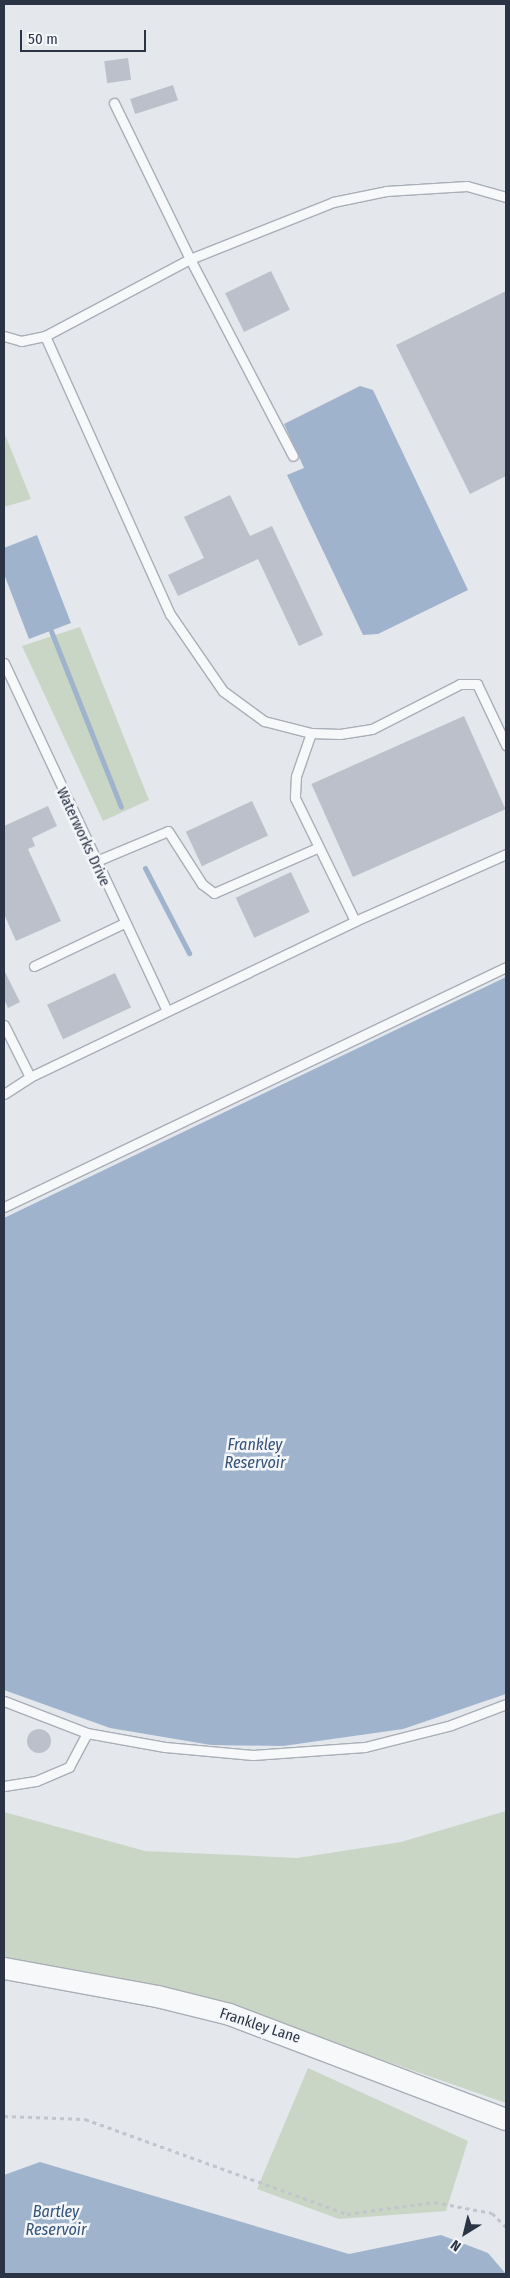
<!DOCTYPE html>
<html>
<head>
<meta charset="utf-8">
<style>
	body { margin:0 }
	#map { position:relative; width:510px; height:2278px; overflow:hidden; background:#e4e7ec; font-family:"Fira Sans Condensed",sans-serif }
	div>[style] { position:absolute }
	.green>* { inset:0; background:#c9d6c5 }
	.water>* { inset:0; background:#9fb4cc }
	.stream>* { height:5px; margin:-2.5px; padding:0 2.5px; transform-origin:2.5px; border-radius:2.5px; background:#9fb4cc }
	.building>* { inset:0; background:#bbc0ca; transform-origin:0 0 }
	.round { border-radius:50% }
	.path>* { height:3px; margin-top:-1.5px; transform-origin:0; background:repeating-linear-gradient(90deg,#c2c5cb 0 4px,transparent 0 8px) }
	.roads { filter:drop-shadow(1px 0 #a9aeb7) drop-shadow(-1px 0 #a9aeb7) drop-shadow(0 1px #a9aeb7) drop-shadow(0 -1px #a9aeb7) }
	.service>* { height:9px; margin:-4.5px; padding:0 4.5px; transform-origin:4.5px; border-radius:4.5px; background:#f7f8fa }
	.tertiary>* { height:21px; margin:-10.5px; padding:0 10.5px; transform-origin:10.5px; border-radius:10.5px; background:#f7f8fa }
	span { translate:-50% -50%; white-space:nowrap; text-align:center; line-height:1.15; -webkit-text-stroke:5px #f4f6f9; paint-order:stroke }
	.street-label { font-size:15px; color:#2b3445 }
	.water-label { font-size:16px; color:#34527a; font-style:italic }
	.frame { position:absolute; inset:0; border:5px solid #2b3445; pointer-events:none }
	.north { position:absolute; left:440px; top:2208px; width:50px; height:50px; -webkit-text-stroke:4px #f4f6f9; paint-order:stroke; rotate:216deg; font-size:14px; font-weight:700; line-height:20px; text-align:center; color:#2b3445 }
	.north::after { content:''; display:block; margin:auto; width:18px; height:22px; background:#2b3445; clip-path:polygon(50% 0,100% 100%,50% 72%,0 100%) }
	.scale { position:absolute; left:20px; top:30px; width:126px; height:22px; box-sizing:border-box; border:2px solid #2b3445; border-top:0; padding-left:6px; font-size:15px; line-height:18px; white-space:nowrap; color:#2b3445; -webkit-text-stroke:4px #f4f6f9; paint-order:stroke }
</style>
</head>
<body>
<div id="map">
	<div class="green">
		<i style="clip-path:polygon(4px 432px,31px 499px,4px 507px)"></i>
		<i style="clip-path:polygon(80px 627px,149px 800px,103px 821px,22px 646px)"></i>
		<i style="clip-path:polygon(506px 1811px,506px 2103px,331px 2042px,4px 1963px,4px 1812px,145px 1851px,297px 1858px,401px 1842px)"></i>
		<i style="clip-path:polygon(308px 2068px,468px 2141px,446px 2211px,339px 2219px,257px 2189px)"></i>
	</div>
	<div class="water">
		<i style="clip-path:polygon(360px 386px,373px 390px,468px 590px,378px 634px,363px 635px,287px 475px,304px 468px,284px 424px)"></i>
		<i style="clip-path:polygon(37px 535px,71px 623px,29px 639px,4px 574px,4px 548px)"></i>
		<i style="clip-path:polygon(506px 977px,506px 1694px,403px 1729px,283px 1746px,211px 1745px,110px 1728px,4px 1690px,4px 1218px)"></i>
		<i style="clip-path:polygon(40px 2162px,349px 2254px,441px 2235px,488px 2253px,506px 2274px,4px 2274px,4px 2175px)"></i>
	</div>
	<div class="stream">
		<i style="left:51px;top:631px;width:189px;rotate:68.3deg"></i>
		<i style="left:145px;top:868px;width:96px;rotate:62.6deg"></i>
	</div>
	<div class="building">
		<i style="left:128px;top:58px;width:22px;height:24px;rotate:82deg"></i>
		<i style="left:173px;top:85px;width:16px;height:45px;rotate:72deg"></i>
		<i style="left:271px;top:271px;width:43px;height:51px;rotate:64deg"></i>
		<i style="clip-path:polygon(506px 291px,506px 476px,470px 494px,396px 345px)"></i>
		<i style="clip-path:polygon(230px 495px,250px 536px,272px 526px,323px 635px,299px 646px,258px 559px,178px 596px,168px 575px,204px 558px,184px 517px)"></i>
		<i style="left:464px;top:716px;width:102px;height:167px;rotate:66deg"></i>
		<i style="left:252px;top:801px;width:38px;height:73px;rotate:65deg"></i>
		<i style="clip-path:polygon(48px 806px,57px 826px,32px 838px,35px 846px,28px 849px,61px 921px,16px 941px,4px 914px,4px 826px)"></i>
		<i style="left:291px;top:872px;width:44px;height:61px;rotate:65deg"></i>
		<i style="clip-path:polygon(4px 970px,20px 1002px,8px 1008px,4px 999px)"></i>
		<i style="left:115px;top:973px;width:38px;height:75px;rotate:65deg"></i>
		<i class="round" style="left:27px;top:1729px;width:24px;height:24px"></i>
	</div>
	<div class="path">
		<i style="left:4px;top:2116px;width:81px;rotate:2.1deg"></i>
		<i style="left:85px;top:2119px;width:279px;rotate:19.9deg"></i>
		<i style="left:347px;top:2214px;width:88px;rotate:-7.9deg"></i>
		<i style="left:434px;top:2202px;width:59px;rotate:10.7deg"></i>
		<i style="left:492px;top:2213px;width:20px;rotate:45deg"></i>
	</div>
	<div class="roads">
		<div class="service">
			<i style="left:114px;top:103px;width:174px;rotate:64deg"></i>
			<i style="left:190px;top:259px;width:154px;rotate:-21.7deg"></i>
			<i style="left:333px;top:202px;width:54px;rotate:-11.7deg"></i>
			<i style="left:386px;top:191px;width:81px;rotate:-3.5deg"></i>
			<i style="left:467px;top:186px;width:41px;rotate:15.8deg"></i>
			<i style="left:4px;top:336px;width:18px;rotate:16deg"></i>
			<i style="left:21px;top:341px;width:25px;rotate:-12deg"></i>
			<i style="left:45px;top:336px;width:164px;rotate:-28deg"></i>
			<i style="left:190px;top:259px;width:222px;rotate:62.4deg"></i>
			<i style="left:45px;top:336px;width:305px;rotate:65.8deg"></i>
			<i style="left:170px;top:614px;width:93px;rotate:55.5deg"></i>
			<i style="left:223px;top:691px;width:51px;rotate:36.2deg"></i>
			<i style="left:264px;top:721px;width:49px;rotate:14.3deg"></i>
			<i style="left:311px;top:733px;width:29px;rotate:2deg"></i>
			<i style="left:340px;top:734px;width:32px;rotate:-9deg"></i>
			<i style="left:372px;top:729px;width:99px;rotate:-27.1deg"></i>
			<i style="left:460px;top:684px;width:17px"></i>
			<i style="left:477px;top:684px;width:68px;rotate:64.6deg"></i>
			<i style="left:4px;top:663px;width:382px;rotate:64.9deg"></i>
			<i style="left:311px;top:733px;width:46px;rotate:109.2deg"></i>
			<i style="left:296px;top:776px;width:22px;rotate:93deg"></i>
			<i style="left:295px;top:798px;width:137px;rotate:64deg"></i>
			<i style="left:94px;top:862px;width:80px;rotate:-22.7deg"></i>
			<i style="left:168px;top:831px;width:63px;rotate:57.3deg"></i>
			<i style="left:202px;top:884px;width:15px;rotate:37deg"></i>
			<i style="left:214px;top:893px;width:112px;rotate:-23.6deg"></i>
			<i style="left:34px;top:966px;width:100px;rotate:-25.5deg"></i>
			<i style="left:4px;top:1025px;width:58px;rotate:63.4deg"></i>
			<i style="left:30px;top:1077px;width:361px;rotate:-25.6deg"></i>
			<i style="left:355px;top:921px;width:165px;rotate:-23.9deg"></i>
			<i style="left:4px;top:1094px;width:31px;rotate:-33deg"></i>
			<i style="left:4px;top:1207px;width:556px;rotate:-25.55deg"></i>
			<i style="left:4px;top:1701px;width:89px;rotate:21.1deg"></i>
			<i style="left:87px;top:1733px;width:79px;rotate:10.2deg"></i>
			<i style="left:165px;top:1747px;width:88px;rotate:5.2deg"></i>
			<i style="left:253px;top:1755px;width:112px;rotate:-4.1deg"></i>
			<i style="left:365px;top:1747px;width:89px;rotate:-14.3deg"></i>
			<i style="left:451px;top:1725px;width:59px;rotate:-20.9deg"></i>
			<i style="left:4px;top:1786px;width:32px;rotate:-9deg"></i>
			<i style="left:36px;top:1781px;width:36px;rotate:-23deg"></i>
			<i style="left:69px;top:1767px;width:38px;rotate:-62deg"></i>
		</div>
		<div class="tertiary">
			<i style="left:4px;top:1968px;width:156px;rotate:10.4deg"></i>
			<i style="left:157px;top:1996px;width:74px;rotate:14deg"></i>
			<i style="left:229px;top:2014px;width:296px;rotate:20.8deg"></i>
		</div>
	</div>
	<div class="street-label">
		<span style="left:83px;top:837px;rotate:65deg">Waterworks Drive</span>
		<span style="left:260px;top:2026px;rotate:18deg">Frankley Lane</span>
	</div>
	<div class="water-label">
		<span style="left:255px;top:1454px">Frankley<br>Reservoir</span>
		<span style="left:56px;top:2221px">Bartley<br>Reservoir</span>
	</div>
	<div class="frame"></div>
	<div class="north">N</div>
	<div class="scale">50 m</div>
</div>
</body>
</html>
